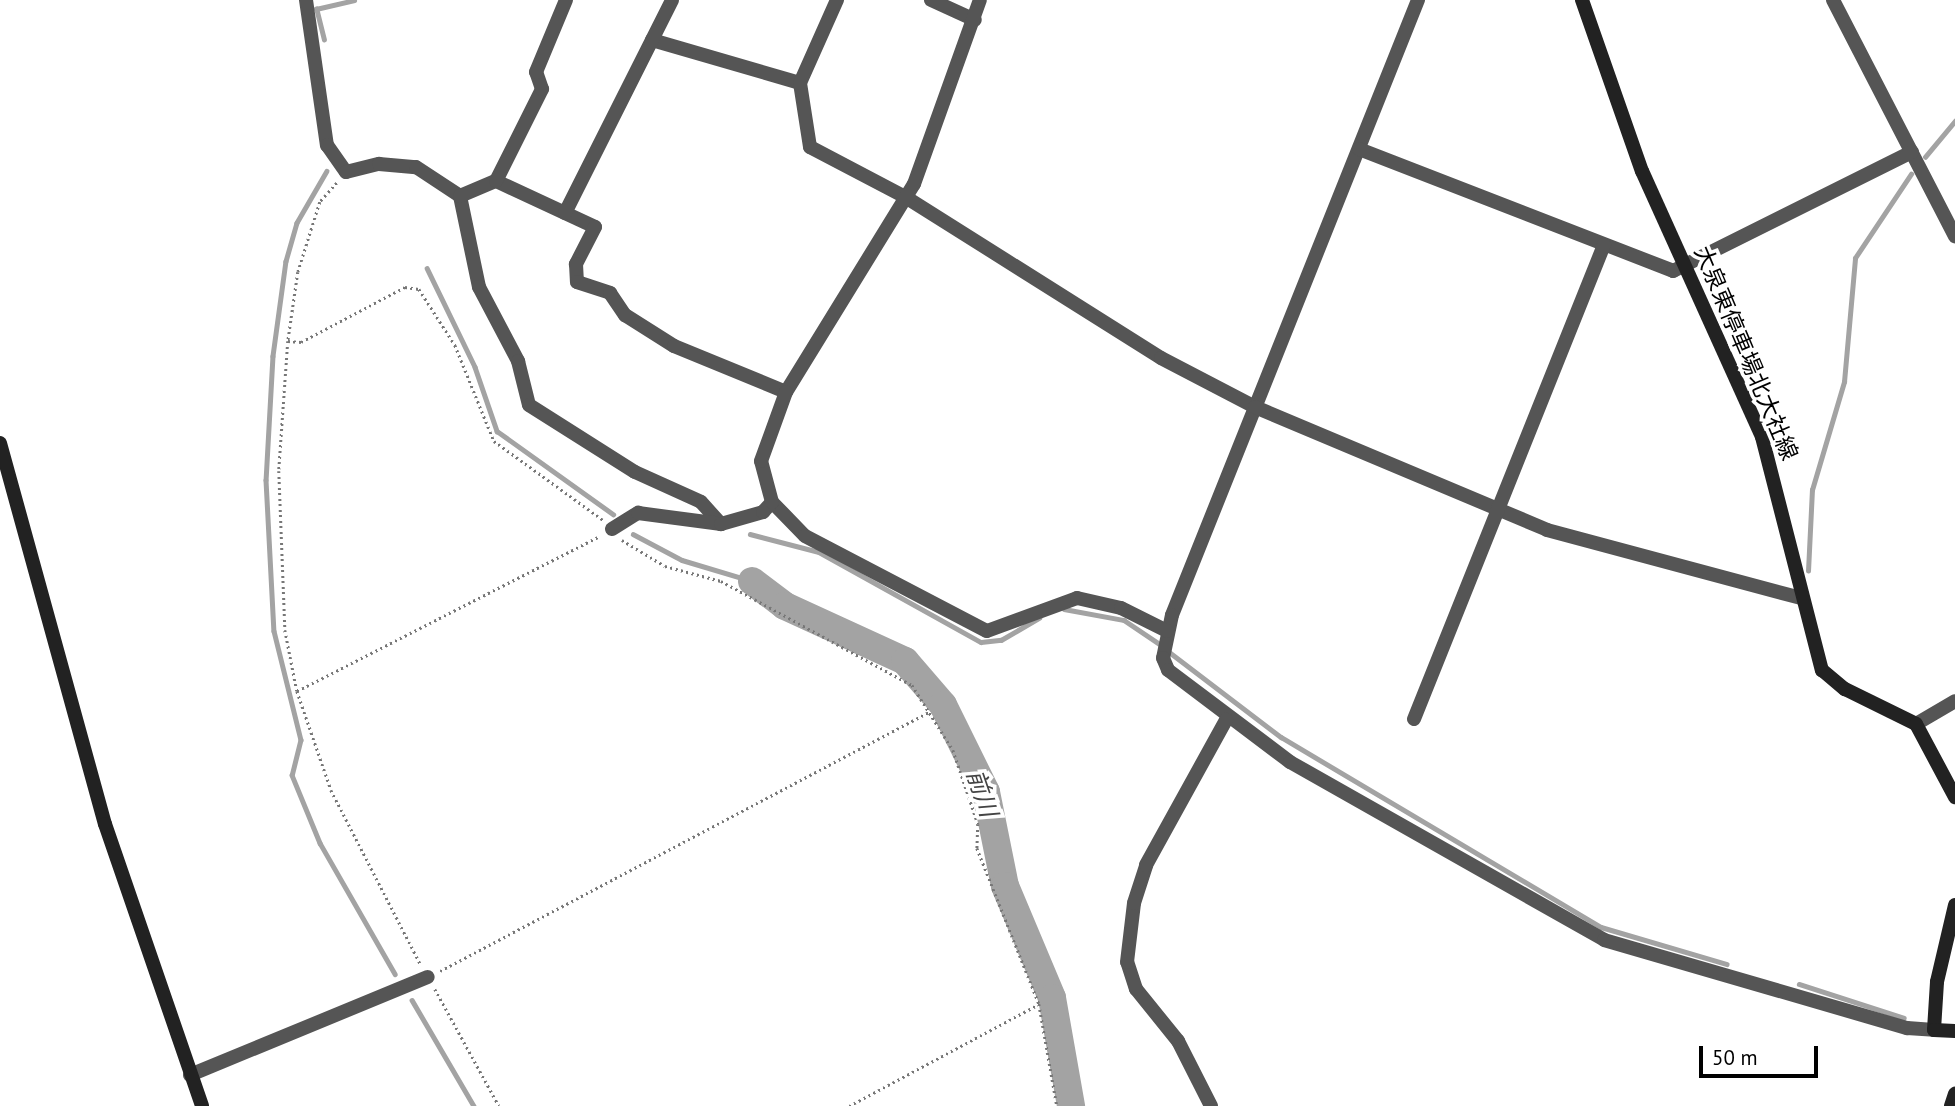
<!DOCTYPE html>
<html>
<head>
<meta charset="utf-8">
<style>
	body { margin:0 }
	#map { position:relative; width:1955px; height:1106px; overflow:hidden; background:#fff; font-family:"PT Sans","Noto Sans JP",sans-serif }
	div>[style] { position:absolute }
	.stream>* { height:4.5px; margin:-2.25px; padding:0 2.25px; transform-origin:2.25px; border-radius:2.25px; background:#a3a3a3 }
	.river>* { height:28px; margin:-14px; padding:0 14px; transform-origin:14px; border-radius:14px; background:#a3a3a3 }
	.path>* { height:2.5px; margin-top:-1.25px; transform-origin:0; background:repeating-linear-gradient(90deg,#777 0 2px,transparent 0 5.5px) }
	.street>* { height:14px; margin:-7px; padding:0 7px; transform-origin:7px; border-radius:7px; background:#555 }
	.secondary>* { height:14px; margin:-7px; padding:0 7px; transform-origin:7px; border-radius:7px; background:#222 }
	span { translate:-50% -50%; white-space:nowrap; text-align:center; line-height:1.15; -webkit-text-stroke:7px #fff; paint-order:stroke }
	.street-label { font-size:23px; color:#000 }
	.water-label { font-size:24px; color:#444; font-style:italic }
	.scale { position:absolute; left:1699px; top:1046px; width:119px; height:32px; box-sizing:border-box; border:4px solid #000; border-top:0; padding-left:9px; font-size:21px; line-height:24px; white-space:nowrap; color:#000; -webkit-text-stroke:5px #fff; paint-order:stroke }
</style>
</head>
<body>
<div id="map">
	<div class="stream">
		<i style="left:324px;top:40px;width:32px;rotate:-104deg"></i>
		<i style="left:316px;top:9px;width:39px;rotate:-13deg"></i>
		<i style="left:1925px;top:157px;width:47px;rotate:-50.2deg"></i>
		<i style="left:327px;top:171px;width:60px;rotate:120deg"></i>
		<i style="left:297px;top:223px;width:40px;rotate:106deg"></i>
		<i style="left:286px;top:261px;width:96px;rotate:97.8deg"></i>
		<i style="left:273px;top:356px;width:124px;rotate:93.2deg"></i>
		<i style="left:266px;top:480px;width:151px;rotate:87deg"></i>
		<i style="left:274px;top:631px;width:112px;rotate:76.1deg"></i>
		<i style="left:301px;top:740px;width:36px;rotate:104deg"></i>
		<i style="left:292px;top:775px;width:74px;rotate:67.6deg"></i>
		<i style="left:320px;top:843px;width:151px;rotate:60.2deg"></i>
		<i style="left:427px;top:268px;width:110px;rotate:64.1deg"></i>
		<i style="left:475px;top:367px;width:68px;rotate:71deg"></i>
		<i style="left:497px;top:431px;width:143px;rotate:35.6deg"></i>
		<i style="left:633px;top:534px;width:55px;rotate:28deg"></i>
		<i style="left:682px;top:560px;width:73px;rotate:16.7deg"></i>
		<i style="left:750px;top:534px;width:71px;rotate:14.6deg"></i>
		<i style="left:819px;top:552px;width:185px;rotate:29.1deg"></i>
		<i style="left:981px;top:642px;width:20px;rotate:-6deg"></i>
		<i style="left:1001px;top:640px;width:44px;rotate:-30.1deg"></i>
		<i style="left:1808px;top:571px;width:81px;rotate:-87.2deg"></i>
		<i style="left:1812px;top:490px;width:113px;rotate:-73.5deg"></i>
		<i style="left:1844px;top:382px;width:124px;rotate:-84.9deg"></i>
		<i style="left:1855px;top:258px;width:101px;rotate:-56.3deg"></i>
		<i style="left:1064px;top:609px;width:61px;rotate:10.4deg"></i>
		<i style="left:1124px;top:620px;width:45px;rotate:34deg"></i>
		<i style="left:1168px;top:651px;width:142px;rotate:37.3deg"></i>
		<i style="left:1281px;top:737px;width:372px;rotate:30.7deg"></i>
		<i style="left:1601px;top:927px;width:131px;rotate:16.4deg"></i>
		<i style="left:1799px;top:984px;width:110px;rotate:17.9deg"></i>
		<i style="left:412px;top:1000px;width:123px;rotate:59.7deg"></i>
	</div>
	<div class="river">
		<i style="left:752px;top:581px;width:41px;rotate:37.1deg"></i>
		<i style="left:785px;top:606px;width:132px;rotate:24.6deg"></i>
		<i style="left:905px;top:661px;width:58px;rotate:49.2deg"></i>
		<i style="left:943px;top:705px;width:97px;rotate:63.7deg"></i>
		<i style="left:986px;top:792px;width:96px;rotate:78.6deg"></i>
		<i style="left:1005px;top:886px;width:121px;rotate:67.2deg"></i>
		<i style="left:1052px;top:998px;width:110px;rotate:80deg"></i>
	</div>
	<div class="path">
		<i style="left:337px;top:183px;width:25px;rotate:132deg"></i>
		<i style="left:320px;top:202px;width:73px;rotate:107.4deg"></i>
		<i style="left:298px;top:272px;width:70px;rotate:98.2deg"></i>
		<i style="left:288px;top:341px;width:130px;rotate:94deg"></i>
		<i style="left:279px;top:471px;width:159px;rotate:87.8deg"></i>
		<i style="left:285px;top:630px;width:62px;rotate:78.9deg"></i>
		<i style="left:297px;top:691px;width:105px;rotate:71deg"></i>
		<i style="left:331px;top:790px;width:197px;rotate:62.8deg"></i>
		<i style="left:288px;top:341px;width:13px;rotate:4deg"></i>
		<i style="left:301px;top:342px;width:118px;rotate:-27.9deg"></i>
		<i style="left:405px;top:287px;width:14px;rotate:8deg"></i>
		<i style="left:419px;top:289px;width:67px;rotate:57.3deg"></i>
		<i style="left:455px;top:345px;width:104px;rotate:67.9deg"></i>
		<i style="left:494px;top:441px;width:135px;rotate:35.9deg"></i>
		<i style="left:622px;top:540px;width:50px;rotate:31.2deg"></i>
		<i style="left:665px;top:566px;width:58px;rotate:15deg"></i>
		<i style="left:721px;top:581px;width:217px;rotate:28.6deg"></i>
		<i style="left:912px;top:685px;width:77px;rotate:57.8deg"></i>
		<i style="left:953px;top:750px;width:78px;rotate:71.3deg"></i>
		<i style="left:978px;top:824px;width:24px;rotate:92deg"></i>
		<i style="left:977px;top:848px;width:168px;rotate:68.3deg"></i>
		<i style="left:1039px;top:1004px;width:104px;rotate:80deg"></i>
		<i style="left:297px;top:691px;width:340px;rotate:-27.1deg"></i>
		<i style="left:440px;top:971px;width:553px;rotate:-27.91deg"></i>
		<i style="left:435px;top:989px;width:133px;rotate:61.3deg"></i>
		<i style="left:849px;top:1106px;width:216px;rotate:-28.2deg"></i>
	</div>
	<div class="street">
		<i style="left:306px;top:0;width:147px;rotate:81.8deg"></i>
		<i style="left:327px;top:145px;width:33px;rotate:55deg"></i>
		<i style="left:346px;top:172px;width:34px;rotate:-14deg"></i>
		<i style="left:379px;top:164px;width:37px;rotate:5deg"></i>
		<i style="left:416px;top:167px;width:53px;rotate:33.4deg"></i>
		<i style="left:460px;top:196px;width:93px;rotate:78.2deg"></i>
		<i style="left:479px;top:287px;width:84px;rotate:62.2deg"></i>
		<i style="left:518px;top:361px;width:45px;rotate:76deg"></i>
		<i style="left:529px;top:405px;width:125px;rotate:32.3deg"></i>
		<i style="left:635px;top:472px;width:72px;rotate:24.4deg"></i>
		<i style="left:701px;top:502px;width:30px;rotate:48deg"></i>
		<i style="left:931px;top:0;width:48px;rotate:24.4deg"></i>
		<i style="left:1418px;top:0;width:662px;rotate:111.8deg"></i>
		<i style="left:1172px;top:615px;width:44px;rotate:101.8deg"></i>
		<i style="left:1163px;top:658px;width:13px;rotate:67deg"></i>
		<i style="left:1168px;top:670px;width:153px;rotate:37deg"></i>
		<i style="left:1290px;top:762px;width:361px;rotate:29.5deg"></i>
		<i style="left:1604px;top:940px;width:316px;rotate:16.2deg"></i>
		<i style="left:1907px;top:1028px;width:27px;rotate:4deg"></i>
		<i style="left:1833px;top:0;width:266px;rotate:62.7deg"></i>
		<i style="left:652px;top:40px;width:154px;rotate:16.2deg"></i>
		<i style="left:800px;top:83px;width:65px;rotate:81.1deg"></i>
		<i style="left:810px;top:147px;width:110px;rotate:27.7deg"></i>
		<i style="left:907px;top:198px;width:300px;rotate:32.2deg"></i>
		<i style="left:1161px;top:358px;width:106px;rotate:27.5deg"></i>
		<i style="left:1255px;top:407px;width:317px;rotate:22.8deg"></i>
		<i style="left:1547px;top:530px;width:263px;rotate:15deg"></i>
		<i style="left:800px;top:83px;width:91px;rotate:-66deg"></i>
		<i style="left:1359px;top:149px;width:337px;rotate:21.2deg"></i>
		<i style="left:1673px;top:271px;width:267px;rotate:-26.5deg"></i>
		<i style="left:496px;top:181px;width:109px;rotate:24.9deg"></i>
		<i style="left:595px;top:227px;width:42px;rotate:117.2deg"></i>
		<i style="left:576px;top:264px;width:18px;rotate:87deg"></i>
		<i style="left:577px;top:282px;width:35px;rotate:18deg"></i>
		<i style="left:610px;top:293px;width:27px;rotate:56deg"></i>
		<i style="left:625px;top:315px;width:58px;rotate:32.3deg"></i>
		<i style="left:674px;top:346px;width:121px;rotate:22.3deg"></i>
		<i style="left:786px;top:392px;width:244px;rotate:-58.4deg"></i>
		<i style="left:914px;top:184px;width:195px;rotate:-70.3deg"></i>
		<i style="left:460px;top:196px;width:39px;rotate:-23deg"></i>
		<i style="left:496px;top:181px;width:103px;rotate:-63.4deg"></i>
		<i style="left:542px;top:89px;width:18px;rotate:-109deg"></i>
		<i style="left:536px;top:72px;width:78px;rotate:-67.4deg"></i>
		<i style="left:565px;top:213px;width:238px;rotate:-63.3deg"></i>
		<i style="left:772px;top:502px;width:47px;rotate:45.9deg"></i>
		<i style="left:805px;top:536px;width:205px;rotate:27.6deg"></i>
		<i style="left:987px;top:631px;width:96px;rotate:-20.1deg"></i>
		<i style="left:1077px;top:598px;width:45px;rotate:12.8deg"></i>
		<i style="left:1121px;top:608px;width:51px;rotate:26.6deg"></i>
		<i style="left:612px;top:529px;width:31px;rotate:-32deg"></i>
		<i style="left:638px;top:513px;width:84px;rotate:7.5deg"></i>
		<i style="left:721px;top:524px;width:44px;rotate:-15.9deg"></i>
		<i style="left:763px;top:512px;width:13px;rotate:-48deg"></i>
		<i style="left:772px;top:502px;width:42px;rotate:-105deg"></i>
		<i style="left:761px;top:461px;width:73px;rotate:-70.1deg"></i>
		<i style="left:1414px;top:719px;width:511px;rotate:-68.16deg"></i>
		<i style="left:1916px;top:724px;width:45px;rotate:-30.5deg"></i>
		<i style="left:190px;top:1075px;width:257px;rotate:-22.4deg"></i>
		<i style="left:1211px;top:1106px;width:73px;rotate:-116.9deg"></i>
		<i style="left:1178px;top:1041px;width:67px;rotate:-128.9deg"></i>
		<i style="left:1136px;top:989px;width:28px;rotate:-108deg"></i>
		<i style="left:1127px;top:962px;width:59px;rotate:-83.2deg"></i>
		<i style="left:1134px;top:903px;width:40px;rotate:-72deg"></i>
		<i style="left:1146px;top:865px;width:166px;rotate:-61.1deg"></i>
	</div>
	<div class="secondary">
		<i style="left:1582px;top:0;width:181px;rotate:70.7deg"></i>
		<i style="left:1642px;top:171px;width:292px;rotate:65.7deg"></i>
		<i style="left:1762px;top:437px;width:241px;rotate:75.6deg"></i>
		<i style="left:1822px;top:670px;width:30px;rotate:40deg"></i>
		<i style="left:1845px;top:689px;width:79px;rotate:26.2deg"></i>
		<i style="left:1916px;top:724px;width:83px;rotate:61.9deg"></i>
		<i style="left:0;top:443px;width:395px;rotate:74.6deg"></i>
		<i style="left:105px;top:824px;width:298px;rotate:71deg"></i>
		<i style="left:1955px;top:905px;width:79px;rotate:103.2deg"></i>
		<i style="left:1937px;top:982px;width:48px;rotate:93.6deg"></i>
		<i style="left:1934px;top:1030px;width:21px;rotate:3deg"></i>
		<i style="left:1951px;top:1106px;width:13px;rotate:-72deg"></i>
	</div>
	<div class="street-label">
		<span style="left:1746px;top:353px;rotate:67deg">大泉東停車場北大社線</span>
	</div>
	<div class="water-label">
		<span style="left:982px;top:793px;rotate:71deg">前川</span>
	</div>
	<div class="scale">50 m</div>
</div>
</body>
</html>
